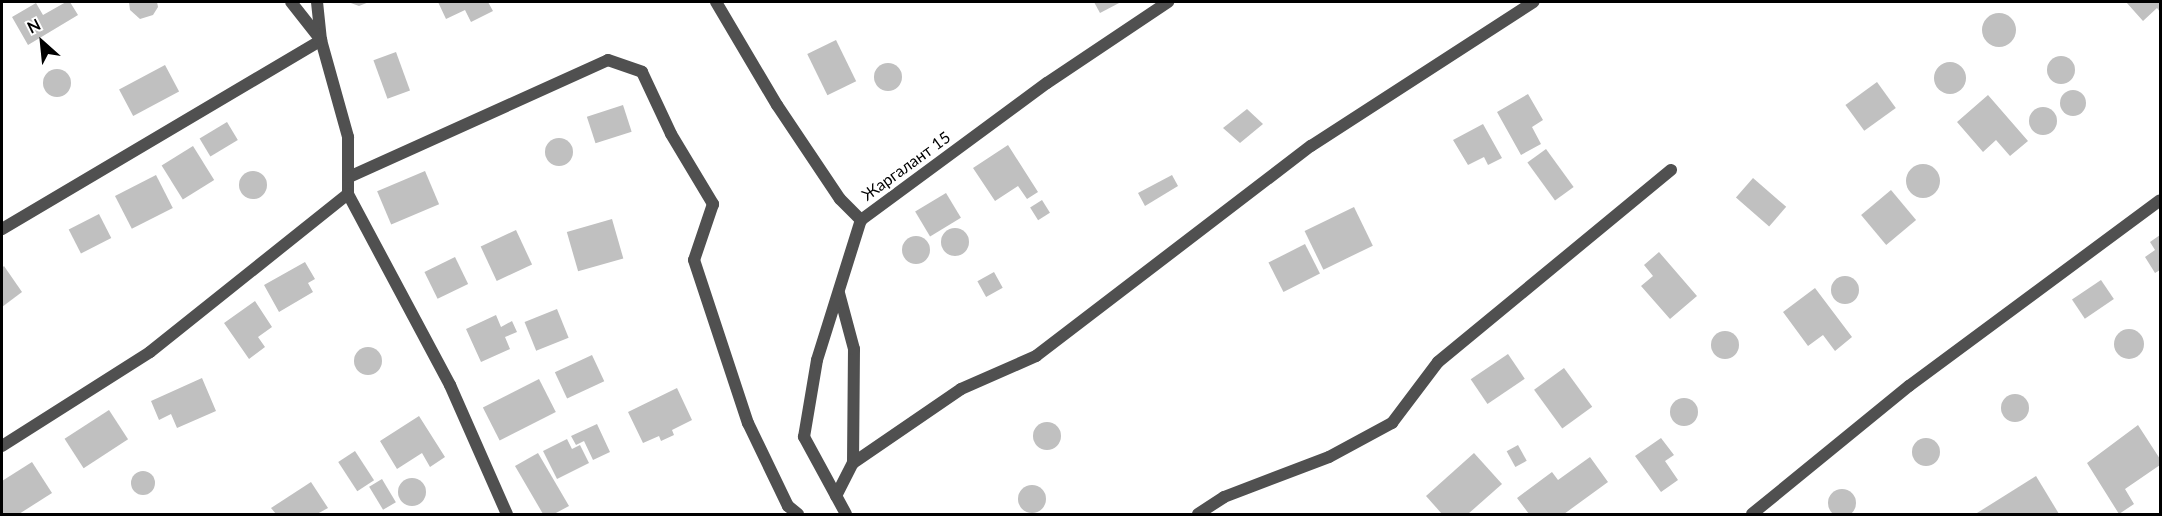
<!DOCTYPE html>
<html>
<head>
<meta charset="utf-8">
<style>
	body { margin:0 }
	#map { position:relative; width:2162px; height:516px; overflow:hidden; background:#fff; font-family:Lato,sans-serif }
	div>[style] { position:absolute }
	.building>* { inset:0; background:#c0c0c0; transform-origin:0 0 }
	.round { border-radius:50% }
	.minor>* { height:12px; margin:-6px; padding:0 6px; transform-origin:6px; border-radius:6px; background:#505050 }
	span { translate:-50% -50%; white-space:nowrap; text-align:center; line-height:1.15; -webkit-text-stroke:4.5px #fff; paint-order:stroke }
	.street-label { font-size:16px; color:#000 }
	.frame { position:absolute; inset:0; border:3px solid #000; pointer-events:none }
	.north { position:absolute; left:12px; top:12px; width:60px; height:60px; -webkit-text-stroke:4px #fff; paint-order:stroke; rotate:333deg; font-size:16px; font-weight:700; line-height:24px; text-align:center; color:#000 }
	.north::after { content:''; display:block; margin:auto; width:21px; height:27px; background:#000; clip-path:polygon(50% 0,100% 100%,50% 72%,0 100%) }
</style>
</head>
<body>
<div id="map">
	<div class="building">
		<i style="clip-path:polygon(66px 2px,70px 2px,78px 15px,28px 45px,12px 17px,36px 3px,43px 15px)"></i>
		<i style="clip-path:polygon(129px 2px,157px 2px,158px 7px,153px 15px,140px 19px,130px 10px)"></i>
		<i style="clip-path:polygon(348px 2px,369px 2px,359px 6px)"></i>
		<i style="clip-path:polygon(438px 2px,488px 2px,493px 11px,471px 22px,465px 10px,446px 19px)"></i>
		<i style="clip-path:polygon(1094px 2px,1121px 2px,1100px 13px)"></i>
		<i style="clip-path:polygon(2126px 2px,2160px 2px,2160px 12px,2157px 8px,2143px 21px)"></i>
		<i class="round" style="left:1982px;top:13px;width:34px;height:34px"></i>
		<i style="left:836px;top:40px;width:46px;height:32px;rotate:64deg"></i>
		<i style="left:396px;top:52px;width:41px;height:24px;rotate:70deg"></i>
		<i class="round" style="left:2047px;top:56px;width:28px;height:28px"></i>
		<i class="round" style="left:1934px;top:62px;width:32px;height:32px"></i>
		<i class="round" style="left:874px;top:63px;width:28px;height:28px"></i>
		<i style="left:165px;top:65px;width:30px;height:52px;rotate:62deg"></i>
		<i class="round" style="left:43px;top:69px;width:28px;height:28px"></i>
		<i style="left:1877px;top:82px;width:32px;height:39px;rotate:54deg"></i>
		<i class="round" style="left:2060px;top:90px;width:26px;height:26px"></i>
		<i style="clip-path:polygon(1528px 94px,1543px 120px,1532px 127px,1541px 144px,1521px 155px,1497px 112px)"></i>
		<i style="clip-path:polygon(1988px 95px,2028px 141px,2010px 156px,1996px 140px,1983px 152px,1957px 122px)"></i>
		<i style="left:623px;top:105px;width:28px;height:38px;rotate:72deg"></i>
		<i class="round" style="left:2029px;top:107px;width:28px;height:28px"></i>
		<i style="clip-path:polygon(1247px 109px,1263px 124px,1240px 143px,1223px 128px)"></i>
		<i style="left:227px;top:122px;width:21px;height:32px;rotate:59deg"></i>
		<i style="clip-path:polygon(1483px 124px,1502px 158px,1488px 165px,1484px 157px,1468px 165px,1453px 140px)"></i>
		<i class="round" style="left:545px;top:138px;width:28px;height:28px"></i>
		<i style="clip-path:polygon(1008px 145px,1038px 192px,1027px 199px,1018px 186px,995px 201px,973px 168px)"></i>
		<i style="left:193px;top:146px;width:40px;height:37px;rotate:58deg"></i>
		<i style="left:1546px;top:149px;width:47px;height:23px;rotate:54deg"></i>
		<i class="round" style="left:1906px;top:164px;width:34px;height:34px"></i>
		<i class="round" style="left:239px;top:171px;width:28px;height:28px"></i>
		<i style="left:425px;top:171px;width:36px;height:52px;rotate:67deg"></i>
		<i style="left:156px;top:175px;width:37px;height:46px;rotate:63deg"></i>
		<i style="clip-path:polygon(1172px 175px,1178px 186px,1145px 206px,1138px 193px)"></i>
		<i style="left:1753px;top:178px;width:44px;height:26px;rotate:41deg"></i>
		<i style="left:1891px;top:190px;width:39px;height:39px;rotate:50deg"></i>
		<i style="left:946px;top:193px;width:29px;height:36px;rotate:59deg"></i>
		<i style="left:1042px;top:200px;width:15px;height:14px;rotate:58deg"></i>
		<i style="left:1354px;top:207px;width:43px;height:55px;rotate:64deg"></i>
		<i style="left:99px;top:214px;width:27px;height:34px;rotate:63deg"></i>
		<i style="left:612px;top:219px;width:41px;height:47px;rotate:74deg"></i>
		<i class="round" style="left:941px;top:228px;width:28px;height:28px"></i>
		<i style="left:516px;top:230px;width:38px;height:39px;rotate:65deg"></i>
		<i style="clip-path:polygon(2160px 235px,2160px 270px,2155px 273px,2145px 257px,2155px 250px,2150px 242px)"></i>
		<i class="round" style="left:902px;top:236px;width:28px;height:28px"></i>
		<i style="left:1305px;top:244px;width:33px;height:41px;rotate:63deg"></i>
		<i style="clip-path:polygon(1659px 252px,1697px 296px,1670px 319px,1641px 286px,1653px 276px,1644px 265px)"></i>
		<i style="left:455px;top:257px;width:30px;height:34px;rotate:64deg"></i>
		<i style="clip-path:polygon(305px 262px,315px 279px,308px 283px,313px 292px,279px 312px,264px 285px)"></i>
		<i style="clip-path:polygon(4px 266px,22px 292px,2px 307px,2px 268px)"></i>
		<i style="left:994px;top:272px;width:18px;height:19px;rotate:61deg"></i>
		<i class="round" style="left:1831px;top:276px;width:28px;height:28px"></i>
		<i style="left:2101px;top:280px;width:23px;height:35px;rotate:56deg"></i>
		<i style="clip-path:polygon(1815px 288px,1852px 337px,1835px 351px,1823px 335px,1808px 346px,1783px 312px)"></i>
		<i style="clip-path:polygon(255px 301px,272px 327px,258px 337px,265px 347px,249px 359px,224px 323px)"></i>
		<i style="left:557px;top:309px;width:31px;height:35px;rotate:68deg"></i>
		<i style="clip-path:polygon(496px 315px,501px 327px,512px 321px,517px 332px,505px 337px,510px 349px,481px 362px,466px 329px)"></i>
		<i class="round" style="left:2114px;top:329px;width:30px;height:30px"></i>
		<i class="round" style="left:1711px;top:331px;width:28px;height:28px"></i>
		<i class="round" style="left:354px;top:347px;width:28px;height:28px"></i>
		<i style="left:1508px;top:354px;width:30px;height:45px;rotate:56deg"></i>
		<i style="left:592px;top:355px;width:29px;height:41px;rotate:65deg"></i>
		<i style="left:1564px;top:368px;width:48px;height:37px;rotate:54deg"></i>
		<i style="clip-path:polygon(202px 378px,216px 411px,177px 428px,171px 414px,159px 420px,151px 401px)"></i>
		<i style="left:539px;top:379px;width:37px;height:63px;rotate:63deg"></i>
		<i style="clip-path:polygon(677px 388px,692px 420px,672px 430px,674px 435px,661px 441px,659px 436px,643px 443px,628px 412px)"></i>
		<i class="round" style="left:2001px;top:394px;width:28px;height:28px"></i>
		<i class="round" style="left:1670px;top:398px;width:28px;height:28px"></i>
		<i style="left:109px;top:410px;width:35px;height:53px;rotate:57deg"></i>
		<i style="clip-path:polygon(419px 416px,445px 457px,430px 467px,422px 453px,397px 469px,380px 441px)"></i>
		<i class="round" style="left:1033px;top:422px;width:28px;height:28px"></i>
		<i style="clip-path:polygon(597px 424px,610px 452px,593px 460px,584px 441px,576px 445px,571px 436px)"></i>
		<i style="clip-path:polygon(2138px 425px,2160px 459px,2160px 465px,2125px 489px,2134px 504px,2119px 514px,2087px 463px)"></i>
		<i style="clip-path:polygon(1661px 438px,1674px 455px,1665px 461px,1678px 480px,1661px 492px,1635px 456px)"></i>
		<i class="round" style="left:1912px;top:438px;width:28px;height:28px"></i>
		<i style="clip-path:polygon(567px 439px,572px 449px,580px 445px,589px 463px,557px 479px,543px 451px)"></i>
		<i style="left:1518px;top:445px;width:18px;height:13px;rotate:61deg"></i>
		<i style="left:355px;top:451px;width:35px;height:20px;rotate:57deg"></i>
		<i style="clip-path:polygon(538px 453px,569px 506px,554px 514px,543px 514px,515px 466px)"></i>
		<i style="clip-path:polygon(1474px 453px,1502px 484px,1468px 514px,1442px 514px,1426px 496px)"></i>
		<i style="clip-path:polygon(1590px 457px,1608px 482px,1564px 514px,1529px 514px,1517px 498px,1552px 472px,1558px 480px)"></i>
		<i style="clip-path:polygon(32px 462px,52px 493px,19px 514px,2px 514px,2px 481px)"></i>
		<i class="round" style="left:131px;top:471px;width:24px;height:24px"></i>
		<i style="clip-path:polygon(2036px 476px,2059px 514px,1978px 514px,1977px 513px)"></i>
		<i class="round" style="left:398px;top:478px;width:28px;height:28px"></i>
		<i style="left:382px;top:479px;width:27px;height:15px;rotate:59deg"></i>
		<i style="clip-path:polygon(311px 482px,328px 508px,317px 514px,276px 514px,271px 508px)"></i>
		<i class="round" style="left:1018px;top:485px;width:28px;height:28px"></i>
		<i class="round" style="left:1828px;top:489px;width:28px;height:28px"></i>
	</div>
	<div class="minor">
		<i style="left:317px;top:2px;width:38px;rotate:84deg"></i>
		<i style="left:321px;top:40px;width:101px;rotate:74.4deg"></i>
		<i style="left:348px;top:137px;width:57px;rotate:90deg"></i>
		<i style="left:348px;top:194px;width:217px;rotate:61.9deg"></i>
		<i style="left:450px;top:385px;width:141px;rotate:66.2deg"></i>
		<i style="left:716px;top:2px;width:120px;rotate:59.4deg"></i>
		<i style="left:777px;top:105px;width:113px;rotate:56.2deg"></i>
		<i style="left:840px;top:199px;width:30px;rotate:45deg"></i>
		<i style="left:349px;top:177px;width:284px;rotate:-24.3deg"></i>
		<i style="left:608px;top:60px;width:36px;rotate:19deg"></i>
		<i style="left:642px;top:72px;width:68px;rotate:64.9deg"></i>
		<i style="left:671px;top:134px;width:82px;rotate:59deg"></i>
		<i style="left:713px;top:204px;width:59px;rotate:108.7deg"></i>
		<i style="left:694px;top:260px;width:172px;rotate:71.7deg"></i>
		<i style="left:748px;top:423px;width:92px;rotate:64.3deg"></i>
		<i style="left:788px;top:506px;width:13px;rotate:39deg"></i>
		<i style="left:2px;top:229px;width:371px;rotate:-30.6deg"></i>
		<i style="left:321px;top:40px;width:48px;rotate:-128.3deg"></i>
		<i style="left:2px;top:446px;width:175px;rotate:-32.4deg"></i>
		<i style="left:150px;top:352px;width:253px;rotate:-38.6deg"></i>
		<i style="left:853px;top:463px;width:131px;rotate:-34.4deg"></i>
		<i style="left:961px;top:389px;width:82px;rotate:-23.7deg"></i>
		<i style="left:1036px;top:356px;width:346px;rotate:-37.4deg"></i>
		<i style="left:1311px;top:146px;width:265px;rotate:-32.9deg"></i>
		<i style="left:836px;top:496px;width:37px;rotate:-63deg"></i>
		<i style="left:853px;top:463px;width:114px;rotate:-89.5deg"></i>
		<i style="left:854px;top:349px;width:58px;rotate:-105deg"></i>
		<i style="left:846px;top:514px;width:88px;rotate:-118.6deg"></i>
		<i style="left:804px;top:437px;width:78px;rotate:-80.4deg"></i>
		<i style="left:817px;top:360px;width:147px;rotate:-72.6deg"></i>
		<i style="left:861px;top:220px;width:231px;rotate:-36.4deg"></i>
		<i style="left:1047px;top:83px;width:146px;rotate:-33.8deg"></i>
		<i style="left:1198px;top:514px;width:31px;rotate:-33deg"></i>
		<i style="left:1224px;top:497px;width:112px;rotate:-20.9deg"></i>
		<i style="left:1329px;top:457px;width:72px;rotate:-28.4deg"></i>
		<i style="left:1392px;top:423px;width:76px;rotate:-53deg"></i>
		<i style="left:1438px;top:362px;width:302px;rotate:-39.5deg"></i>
		<i style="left:1752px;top:514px;width:203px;rotate:-39.2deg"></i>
		<i style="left:1909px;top:386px;width:312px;rotate:-36.5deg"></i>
	</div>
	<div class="street-label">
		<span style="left:906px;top:166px;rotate:-36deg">Жаргалант 15</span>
	</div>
	<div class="frame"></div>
	<div class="north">N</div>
</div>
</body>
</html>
